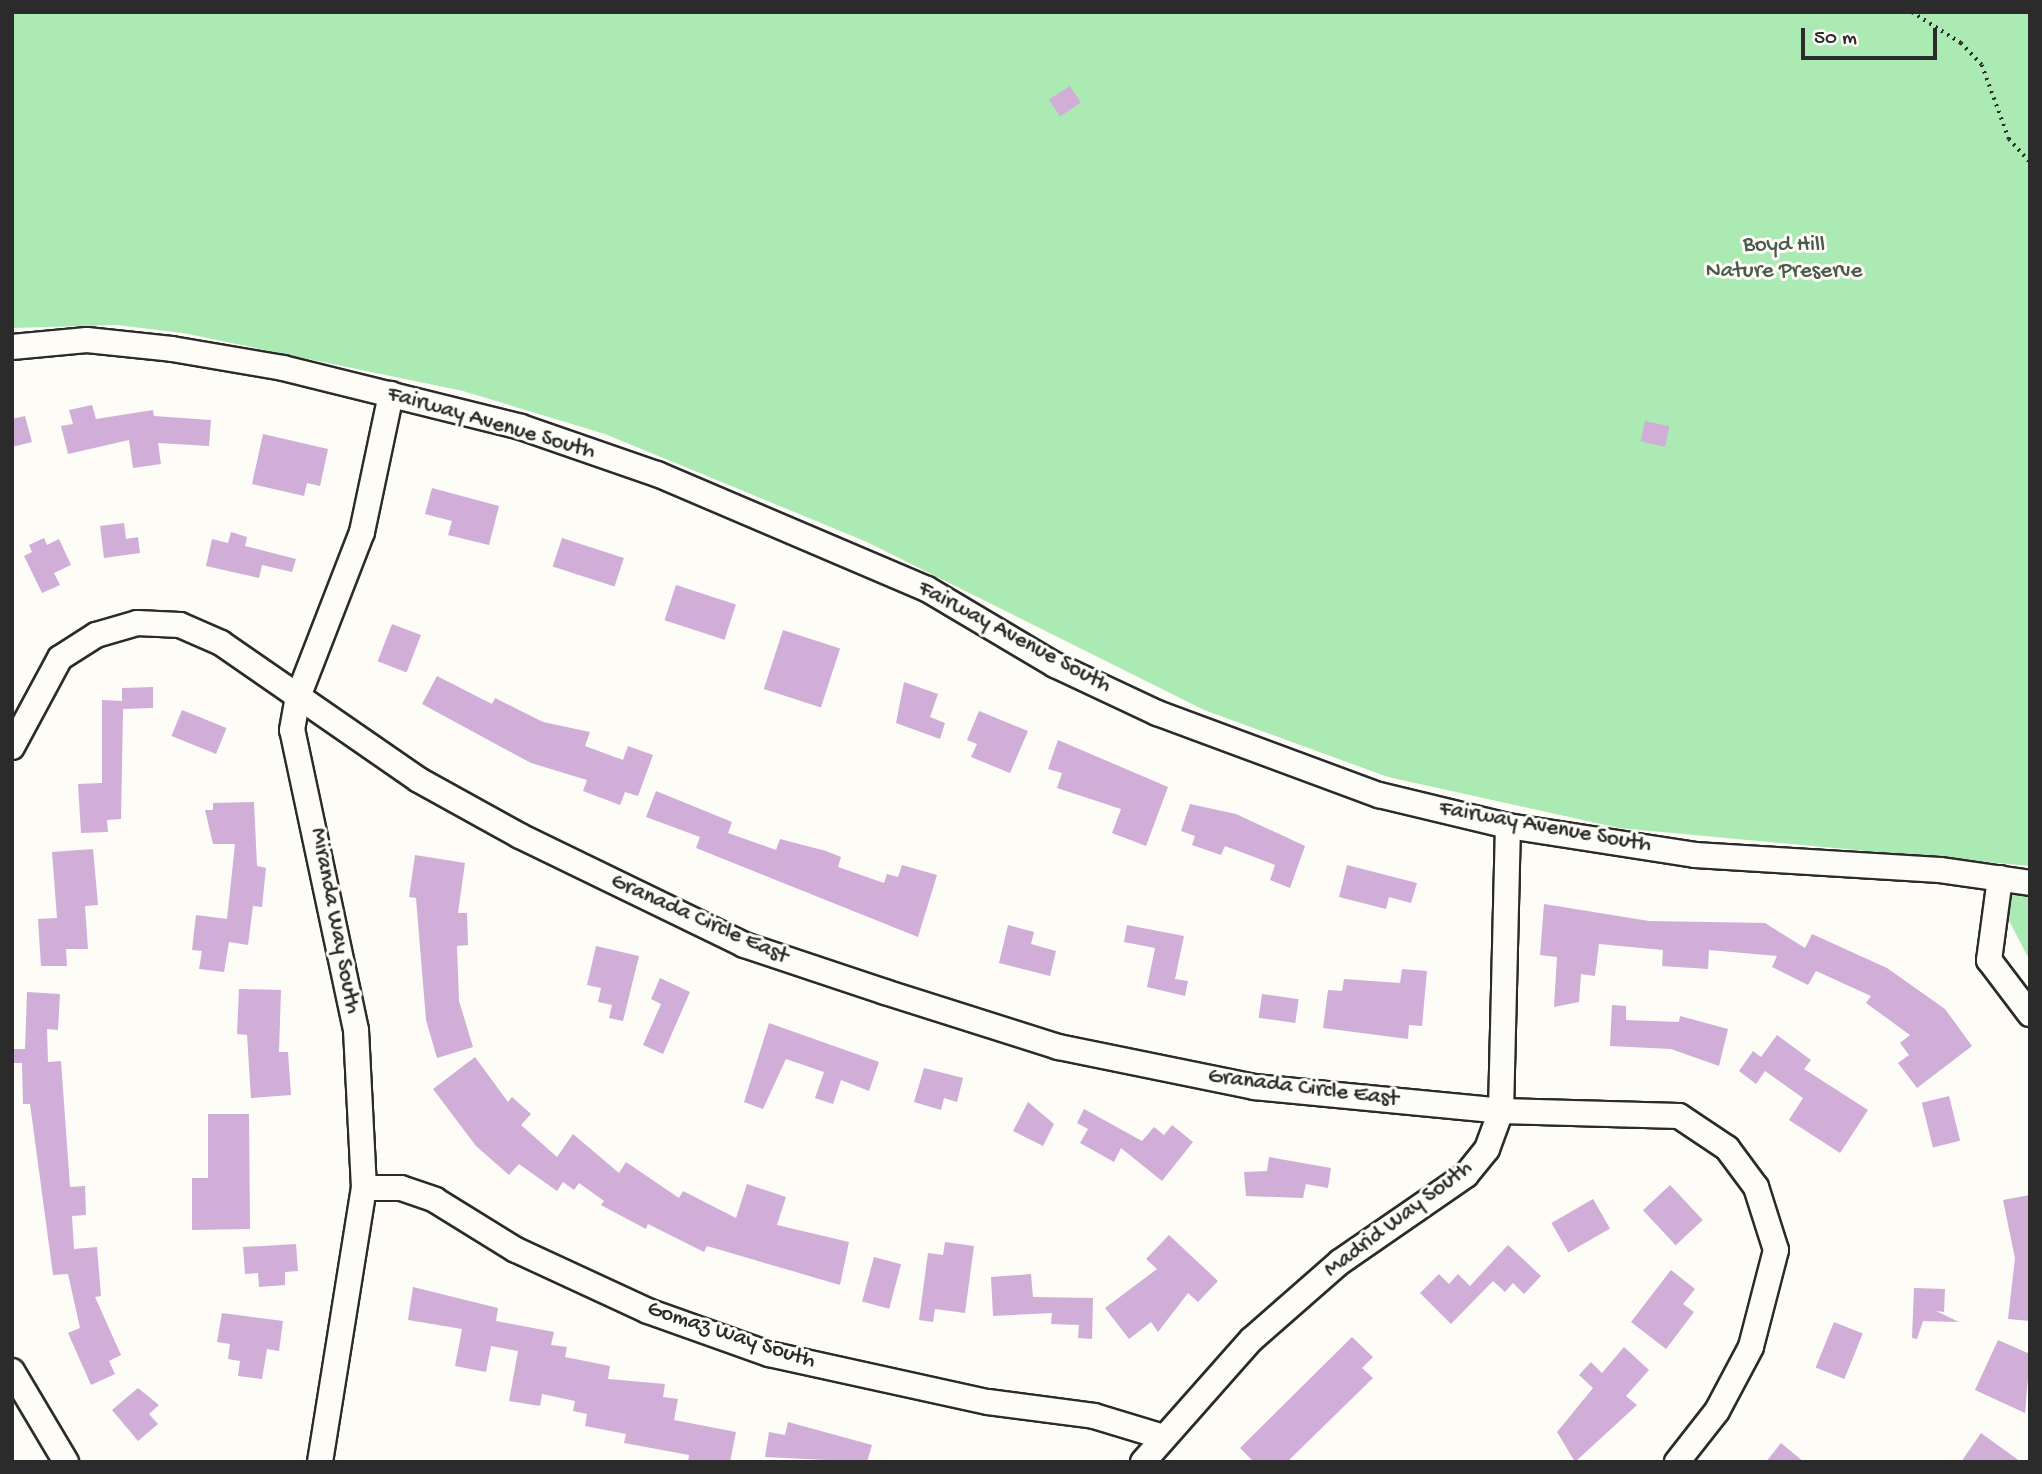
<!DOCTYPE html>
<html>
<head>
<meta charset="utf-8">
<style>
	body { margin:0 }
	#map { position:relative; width:2042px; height:1474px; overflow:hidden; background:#fdfcf7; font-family:"Gochi Hand",sans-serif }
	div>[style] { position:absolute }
	.green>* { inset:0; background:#abeab2 }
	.building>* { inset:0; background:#d0aed8; transform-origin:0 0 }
	.path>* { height:3.5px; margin-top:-1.75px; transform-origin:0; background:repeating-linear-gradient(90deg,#2b2b2b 0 2px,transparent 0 7px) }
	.roads { filter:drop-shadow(2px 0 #2b2b2b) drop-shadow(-2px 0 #2b2b2b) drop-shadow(0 2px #2b2b2b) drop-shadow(0 -2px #2b2b2b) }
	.minor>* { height:24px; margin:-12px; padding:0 12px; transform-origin:12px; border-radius:12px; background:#fdfcf7 }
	span { translate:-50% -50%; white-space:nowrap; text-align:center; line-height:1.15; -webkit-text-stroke:6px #fdfcf7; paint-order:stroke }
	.park-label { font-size:23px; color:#4b5b4d }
	.street-label { font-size:23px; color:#2b2b2b }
	.frame { position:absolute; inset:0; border:14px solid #2b2b2b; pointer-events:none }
	.scale { position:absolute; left:1801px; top:28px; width:136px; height:32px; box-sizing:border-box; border:4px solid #2b2b2b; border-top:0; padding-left:9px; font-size:21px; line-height:24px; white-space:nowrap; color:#2b2b2b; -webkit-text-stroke:5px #fdfcf7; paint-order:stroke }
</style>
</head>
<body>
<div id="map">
	<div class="green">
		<i style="clip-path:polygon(12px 12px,2030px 12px,2030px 866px,1619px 828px,1388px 777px,1204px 710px,867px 542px,605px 434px,463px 391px,183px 333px,117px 325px,12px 328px)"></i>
		<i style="clip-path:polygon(2008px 890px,2030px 894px,2030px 961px,2003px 909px)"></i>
	</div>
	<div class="building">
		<i style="left:1070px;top:86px;width:20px;height:25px;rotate:57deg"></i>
		<i style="clip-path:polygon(92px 405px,96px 419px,153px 410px,154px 416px,211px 420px,209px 446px,158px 443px,161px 464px,133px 468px,129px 440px,68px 454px,61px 426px,73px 424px,69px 410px)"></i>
		<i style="clip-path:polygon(25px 416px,32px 442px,12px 447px,12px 419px)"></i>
		<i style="left:1645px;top:421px;width:25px;height:21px;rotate:12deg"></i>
		<i style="clip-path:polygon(263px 434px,328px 449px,320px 486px,307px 483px,304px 496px,252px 484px)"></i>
		<i style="clip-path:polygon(432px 488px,499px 506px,489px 545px,448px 535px,452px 521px,425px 514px)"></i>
		<i style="clip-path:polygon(124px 523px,126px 539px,138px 537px,140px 553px,104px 558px,100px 526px)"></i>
		<i style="clip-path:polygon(231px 532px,247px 537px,245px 546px,296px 559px,292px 572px,262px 565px,259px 578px,206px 566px,212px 539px,228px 543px)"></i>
		<i style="clip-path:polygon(44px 538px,47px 545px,59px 539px,71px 565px,54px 573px,60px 585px,42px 593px,24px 556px,32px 552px,29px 545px)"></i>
		<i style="left:562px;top:538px;width:65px;height:30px;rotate:18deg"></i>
		<i style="left:676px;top:585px;width:63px;height:37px;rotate:18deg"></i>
		<i style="left:392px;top:624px;width:31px;height:40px;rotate:21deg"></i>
		<i style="left:783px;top:630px;width:60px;height:62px;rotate:18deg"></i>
		<i style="clip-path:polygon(437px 676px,492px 704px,495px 698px,543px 722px,590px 732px,585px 746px,623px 760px,628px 746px,653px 755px,638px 796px,625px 792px,620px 805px,583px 791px,587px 780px,531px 763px,422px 704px)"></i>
		<i style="clip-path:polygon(904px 682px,938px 694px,930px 717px,945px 723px,940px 739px,896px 723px)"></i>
		<i style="clip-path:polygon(153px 687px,153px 708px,123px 709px,121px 819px,107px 820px,108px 832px,81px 833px,78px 784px,102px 783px,102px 700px,122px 701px,122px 688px)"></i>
		<i style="left:182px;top:710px;width:48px;height:28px;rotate:22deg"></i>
		<i style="clip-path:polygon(979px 711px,1028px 731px,1010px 773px,971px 757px,977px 744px,967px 740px)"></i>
		<i style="clip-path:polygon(1058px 740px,1168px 787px,1146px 846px,1112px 833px,1121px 809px,1057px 788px,1062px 773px,1048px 769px)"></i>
		<i style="clip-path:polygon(656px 791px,732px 822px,728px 833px,776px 850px,780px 839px,826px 851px,841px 857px,838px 867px,884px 883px,887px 874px,898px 877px,902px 865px,937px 875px,918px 937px,696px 848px,700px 837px,646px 817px)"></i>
		<i style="clip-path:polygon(254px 802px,257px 866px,266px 868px,262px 907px,253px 906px,248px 945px,229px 942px,224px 972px,199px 969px,202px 951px,192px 950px,196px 915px,227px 919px,235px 844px,213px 844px,205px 810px,213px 810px,213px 803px)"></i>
		<i style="clip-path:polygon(1190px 804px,1236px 814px,1305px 846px,1290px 888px,1270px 880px,1275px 865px,1225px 846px,1221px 855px,1192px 845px,1195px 836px,1181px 831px)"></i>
		<i style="clip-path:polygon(93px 849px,98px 905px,85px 906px,88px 949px,66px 949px,67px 966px,41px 966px,38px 919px,57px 918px,52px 852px)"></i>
		<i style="clip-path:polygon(415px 855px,465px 863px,458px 913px,467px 913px,468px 945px,457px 946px,459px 1001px,473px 1047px,437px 1058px,426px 1020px,416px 898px,409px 897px)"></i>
		<i style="clip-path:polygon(1347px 865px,1417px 883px,1411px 903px,1389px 897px,1386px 909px,1339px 897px)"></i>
		<i style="clip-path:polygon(1544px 904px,1649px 921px,1765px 923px,1805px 948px,1812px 934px,1887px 968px,1945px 1009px,1972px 1046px,1917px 1088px,1898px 1063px,1909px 1055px,1900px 1043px,1910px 1035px,1866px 1003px,1871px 996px,1816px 971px,1808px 985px,1772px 967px,1777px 956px,1709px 950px,1708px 969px,1662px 966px,1663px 950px,1599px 944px,1595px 976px,1581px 974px,1579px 1002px,1554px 1007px,1557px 957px,1540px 955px)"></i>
		<i style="clip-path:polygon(1008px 925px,1034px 932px,1031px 944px,1056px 951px,1050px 976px,999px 963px)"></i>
		<i style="clip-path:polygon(1127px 925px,1184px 936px,1175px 979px,1188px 981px,1185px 996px,1147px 987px,1155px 948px,1124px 942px)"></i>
		<i style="clip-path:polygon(596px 946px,639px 956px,623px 1021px,609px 1018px,612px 1005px,598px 1002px,601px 988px,587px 985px)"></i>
		<i style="clip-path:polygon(1402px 969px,1427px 971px,1422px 1026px,1409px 1025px,1408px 1039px,1323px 1028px,1328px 990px,1342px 991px,1344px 979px,1400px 983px)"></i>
		<i style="clip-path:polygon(660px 978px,690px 992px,663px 1054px,643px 1045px,661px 1004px,651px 999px)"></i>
		<i style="clip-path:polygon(239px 989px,281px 990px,279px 1052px,288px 1052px,291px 1095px,251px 1098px,247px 1035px,237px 1034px)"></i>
		<i style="clip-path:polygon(27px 992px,60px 994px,58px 1030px,47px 1029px,48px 1062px,61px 1061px,70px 1187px,85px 1186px,86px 1215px,72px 1216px,74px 1249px,97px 1247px,101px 1296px,95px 1297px,121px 1355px,109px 1361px,115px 1374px,91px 1385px,68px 1333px,80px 1328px,68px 1274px,53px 1275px,30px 1104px,23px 1104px,22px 1063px,12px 1063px,12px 1049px,25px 1049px)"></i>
		<i style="left:1262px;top:994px;width:37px;height:24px;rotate:8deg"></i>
		<i style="clip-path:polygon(1612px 1005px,1626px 1006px,1626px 1020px,1679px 1022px,1680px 1016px,1728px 1029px,1719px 1066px,1671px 1049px,1610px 1046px)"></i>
		<i style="clip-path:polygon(769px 1023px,879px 1062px,869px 1091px,841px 1080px,833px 1104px,815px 1098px,824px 1072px,786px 1059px,763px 1109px,744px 1102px)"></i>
		<i style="clip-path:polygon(1777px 1035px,1811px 1060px,1804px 1069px,1868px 1110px,1840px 1153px,1789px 1120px,1803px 1098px,1765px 1071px,1756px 1084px,1739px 1071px,1753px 1051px,1761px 1057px)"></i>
		<i style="clip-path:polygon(475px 1057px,508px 1102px,512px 1097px,531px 1114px,521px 1125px,557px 1157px,573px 1134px,619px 1173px,626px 1162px,679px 1198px,683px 1191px,736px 1218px,747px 1184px,786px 1197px,777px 1225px,849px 1242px,840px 1285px,707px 1246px,704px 1252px,648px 1224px,646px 1229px,601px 1205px,604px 1201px,579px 1183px,574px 1190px,563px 1182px,557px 1191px,519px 1164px,509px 1175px,476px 1146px,433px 1089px)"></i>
		<i style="clip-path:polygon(924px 1068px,963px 1078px,957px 1102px,944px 1098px,941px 1110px,914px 1102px)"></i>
		<i style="left:1949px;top:1096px;width:46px;height:28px;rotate:76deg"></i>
		<i style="clip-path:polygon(1028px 1102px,1054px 1124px,1043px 1146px,1013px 1131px)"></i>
		<i style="clip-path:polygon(1084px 1109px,1142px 1141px,1154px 1127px,1164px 1135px,1172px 1125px,1193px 1142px,1162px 1181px,1121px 1148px,1114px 1162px,1080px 1143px,1088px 1129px,1077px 1123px)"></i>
		<i style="clip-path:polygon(208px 1114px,249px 1114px,250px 1229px,192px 1230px,192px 1178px,208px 1178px)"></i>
		<i style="clip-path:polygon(1269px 1157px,1331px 1168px,1328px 1188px,1306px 1184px,1303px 1198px,1246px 1196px,1244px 1172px,1267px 1171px)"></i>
		<i style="left:1670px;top:1185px;width:48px;height:37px;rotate:47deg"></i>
		<i style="clip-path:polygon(2030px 1195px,2030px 1321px,2008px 1319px,2015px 1258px,2003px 1200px)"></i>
		<i style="left:1593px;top:1199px;width:34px;height:48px;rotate:60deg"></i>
		<i style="clip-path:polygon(1169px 1235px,1218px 1281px,1198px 1302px,1188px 1293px,1158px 1332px,1151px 1322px,1129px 1339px,1105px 1308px,1157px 1269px,1146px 1259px)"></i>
		<i style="clip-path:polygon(945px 1242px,974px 1246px,965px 1313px,935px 1309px,933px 1322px,919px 1320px,928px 1253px,943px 1255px)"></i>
		<i style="clip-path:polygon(296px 1244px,298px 1271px,285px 1272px,285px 1285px,259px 1287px,258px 1273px,245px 1274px,243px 1247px)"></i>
		<i style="clip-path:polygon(1508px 1245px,1541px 1276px,1524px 1294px,1513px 1283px,1505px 1292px,1493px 1281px,1451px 1324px,1420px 1293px,1439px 1274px,1449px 1284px,1458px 1274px,1470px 1286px)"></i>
		<i style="left:874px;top:1257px;width:28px;height:46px;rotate:15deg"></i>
		<i style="clip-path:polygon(1671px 1270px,1695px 1289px,1683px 1304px,1694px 1312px,1666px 1349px,1631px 1322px)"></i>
		<i style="clip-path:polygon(1031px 1274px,1033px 1297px,1093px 1298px,1092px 1339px,1078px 1338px,1079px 1325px,1051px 1324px,1052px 1313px,993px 1316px,991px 1277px)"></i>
		<i style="clip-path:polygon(413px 1287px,498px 1308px,496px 1321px,554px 1332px,551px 1345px,567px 1347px,565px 1357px,610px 1366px,608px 1379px,665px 1384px,663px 1397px,678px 1399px,674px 1420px,736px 1432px,730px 1462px,688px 1462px,689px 1455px,624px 1443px,626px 1434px,585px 1426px,587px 1414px,573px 1411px,575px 1401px,542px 1394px,540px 1406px,509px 1401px,518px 1351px,491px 1346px,486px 1372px,455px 1366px,462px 1329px,408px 1320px)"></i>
		<i style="clip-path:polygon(1914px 1288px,1945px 1289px,1944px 1312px,1936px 1311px,1959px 1322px,1923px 1321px,1917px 1339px,1912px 1338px)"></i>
		<i style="clip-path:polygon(222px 1313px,283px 1321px,279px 1351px,267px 1349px,262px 1379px,238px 1376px,240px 1361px,228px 1359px,230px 1344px,217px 1342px)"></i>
		<i style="left:1834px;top:1322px;width:31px;height:49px;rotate:22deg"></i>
		<i style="clip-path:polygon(1352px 1337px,1373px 1357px,1362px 1368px,1373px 1378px,1287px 1462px,1254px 1462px,1240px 1448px)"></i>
		<i style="clip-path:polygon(1998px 1340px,2030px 1354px,2025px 1413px,1975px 1390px)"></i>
		<i style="clip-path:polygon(1624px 1347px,1649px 1370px,1626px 1396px,1637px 1405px,1575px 1462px,1557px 1432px,1593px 1388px,1579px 1375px,1591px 1362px,1602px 1373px)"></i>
		<i style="clip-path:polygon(138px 1388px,159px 1405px,149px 1414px,158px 1424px,138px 1441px,112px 1410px)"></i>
		<i style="clip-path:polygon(788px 1422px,872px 1445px,867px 1462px,765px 1457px,769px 1432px,785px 1435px)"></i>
		<i style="clip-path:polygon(1981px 1433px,2021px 1462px,1961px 1462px)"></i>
		<i style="clip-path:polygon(1781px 1443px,1804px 1462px,1766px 1462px)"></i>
	</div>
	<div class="path">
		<i style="left:1912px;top:12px;width:58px;rotate:32.3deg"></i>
		<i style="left:1961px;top:43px;width:30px;rotate:46deg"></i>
		<i style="left:1982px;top:65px;width:79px;rotate:70deg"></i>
		<i style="left:2009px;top:139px;width:31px;rotate:48deg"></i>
	</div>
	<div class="roads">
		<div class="minor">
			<i style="left:12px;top:347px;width:75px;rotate:-5.3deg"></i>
			<i style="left:87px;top:340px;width:85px;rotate:6deg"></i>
			<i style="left:172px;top:349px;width:113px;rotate:9.7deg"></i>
			<i style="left:283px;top:368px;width:245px;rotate:13.9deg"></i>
			<i style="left:521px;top:427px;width:144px;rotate:19.1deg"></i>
			<i style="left:657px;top:474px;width:293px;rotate:23.1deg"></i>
			<i style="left:927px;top:589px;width:149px;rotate:30.7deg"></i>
			<i style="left:1055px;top:665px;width:113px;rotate:25.2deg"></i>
			<i style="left:1157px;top:713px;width:237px;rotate:20.3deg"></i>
			<i style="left:1379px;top:795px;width:133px;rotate:13.5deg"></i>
			<i style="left:1508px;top:826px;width:189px;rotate:8.8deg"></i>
			<i style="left:1695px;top:855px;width:245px;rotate:3.5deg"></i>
			<i style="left:1940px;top:870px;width:91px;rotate:8.2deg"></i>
			<i style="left:12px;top:747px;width:101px;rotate:-61.7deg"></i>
			<i style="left:60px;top:658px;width:43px;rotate:-32.6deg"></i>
			<i style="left:96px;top:635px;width:43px;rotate:-16.3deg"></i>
			<i style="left:137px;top:623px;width:43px;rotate:2.7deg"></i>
			<i style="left:180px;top:625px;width:45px;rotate:23.7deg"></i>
			<i style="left:221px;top:643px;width:241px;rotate:34.7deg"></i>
			<i style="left:419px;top:780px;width:115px;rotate:29deg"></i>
			<i style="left:520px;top:836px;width:249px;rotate:25.9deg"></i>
			<i style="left:744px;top:945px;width:149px;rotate:18.4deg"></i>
			<i style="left:885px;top:992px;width:182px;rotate:17.6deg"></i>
			<i style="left:1058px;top:1047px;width:200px;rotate:11.5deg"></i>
			<i style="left:1254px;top:1087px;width:248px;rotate:5.5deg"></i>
			<i style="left:1501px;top:1111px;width:178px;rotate:1.6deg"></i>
			<i style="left:1679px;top:1116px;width:58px;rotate:33.7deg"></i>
			<i style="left:1727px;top:1148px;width:49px;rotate:53.4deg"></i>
			<i style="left:1756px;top:1187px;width:66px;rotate:72.4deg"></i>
			<i style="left:1776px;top:1250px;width:100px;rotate:104.5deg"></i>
			<i style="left:1751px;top:1347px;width:72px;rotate:118deg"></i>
			<i style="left:1717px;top:1411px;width:65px;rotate:128.1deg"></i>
			<i style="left:2000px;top:878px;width:83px;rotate:97.6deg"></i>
			<i style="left:1989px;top:960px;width:68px;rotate:52.8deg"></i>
			<i style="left:364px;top:1188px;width:37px"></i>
			<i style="left:401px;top:1188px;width:36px;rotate:19deg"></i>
			<i style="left:435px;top:1200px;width:95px;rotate:31.7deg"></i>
			<i style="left:516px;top:1250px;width:145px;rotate:24.8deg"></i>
			<i style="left:648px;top:1311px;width:128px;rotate:19.6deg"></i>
			<i style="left:769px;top:1354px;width:224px;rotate:12.4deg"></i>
			<i style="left:988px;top:1402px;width:107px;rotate:7.5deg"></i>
			<i style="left:1094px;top:1416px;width:69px;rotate:16.9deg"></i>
			<i style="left:12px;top:1371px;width:106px;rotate:59.3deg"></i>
			<i style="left:320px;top:1462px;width:278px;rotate:-80.9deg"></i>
			<i style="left:364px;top:1188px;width:158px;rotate:-92.9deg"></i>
			<i style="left:356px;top:1030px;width:307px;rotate:-102deg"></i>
			<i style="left:292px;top:730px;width:34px;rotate:-80deg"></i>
			<i style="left:298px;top:697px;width:177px;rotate:-68.8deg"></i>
			<i style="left:362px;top:532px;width:141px;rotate:-78.1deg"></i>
			<i style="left:1143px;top:1462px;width:164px;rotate:-48.5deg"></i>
			<i style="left:1252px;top:1339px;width:117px;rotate:-41.2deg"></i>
			<i style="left:1340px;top:1262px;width:153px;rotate:-34.6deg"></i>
			<i style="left:1466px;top:1175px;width:33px;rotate:-51deg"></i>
			<i style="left:1487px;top:1149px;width:40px;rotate:-69.8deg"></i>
			<i style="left:1501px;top:1111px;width:285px;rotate:-88.6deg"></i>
		</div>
	</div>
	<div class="park-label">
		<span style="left:1784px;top:259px">Boyd Hill<br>Nature Preserve</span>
	</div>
	<div class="street-label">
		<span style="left:491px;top:424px;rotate:16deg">Fairway Avenue South</span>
		<span style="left:1014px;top:638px;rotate:28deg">Fairway Avenue South</span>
		<span style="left:1545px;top:828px;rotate:10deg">Fairway Avenue South</span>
		<span style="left:699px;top:920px;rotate:24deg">Granada Circle East</span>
		<span style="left:334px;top:921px;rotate:79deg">Miranda Way South</span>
		<span style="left:1303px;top:1089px;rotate:7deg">Granada Circle East</span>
		<span style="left:1399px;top:1220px;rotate:-37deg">Madrid Way South</span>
		<span style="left:731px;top:1336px;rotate:18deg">Gomaz Way South</span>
	</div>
	<div class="frame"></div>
	<div class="scale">50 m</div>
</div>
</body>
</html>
